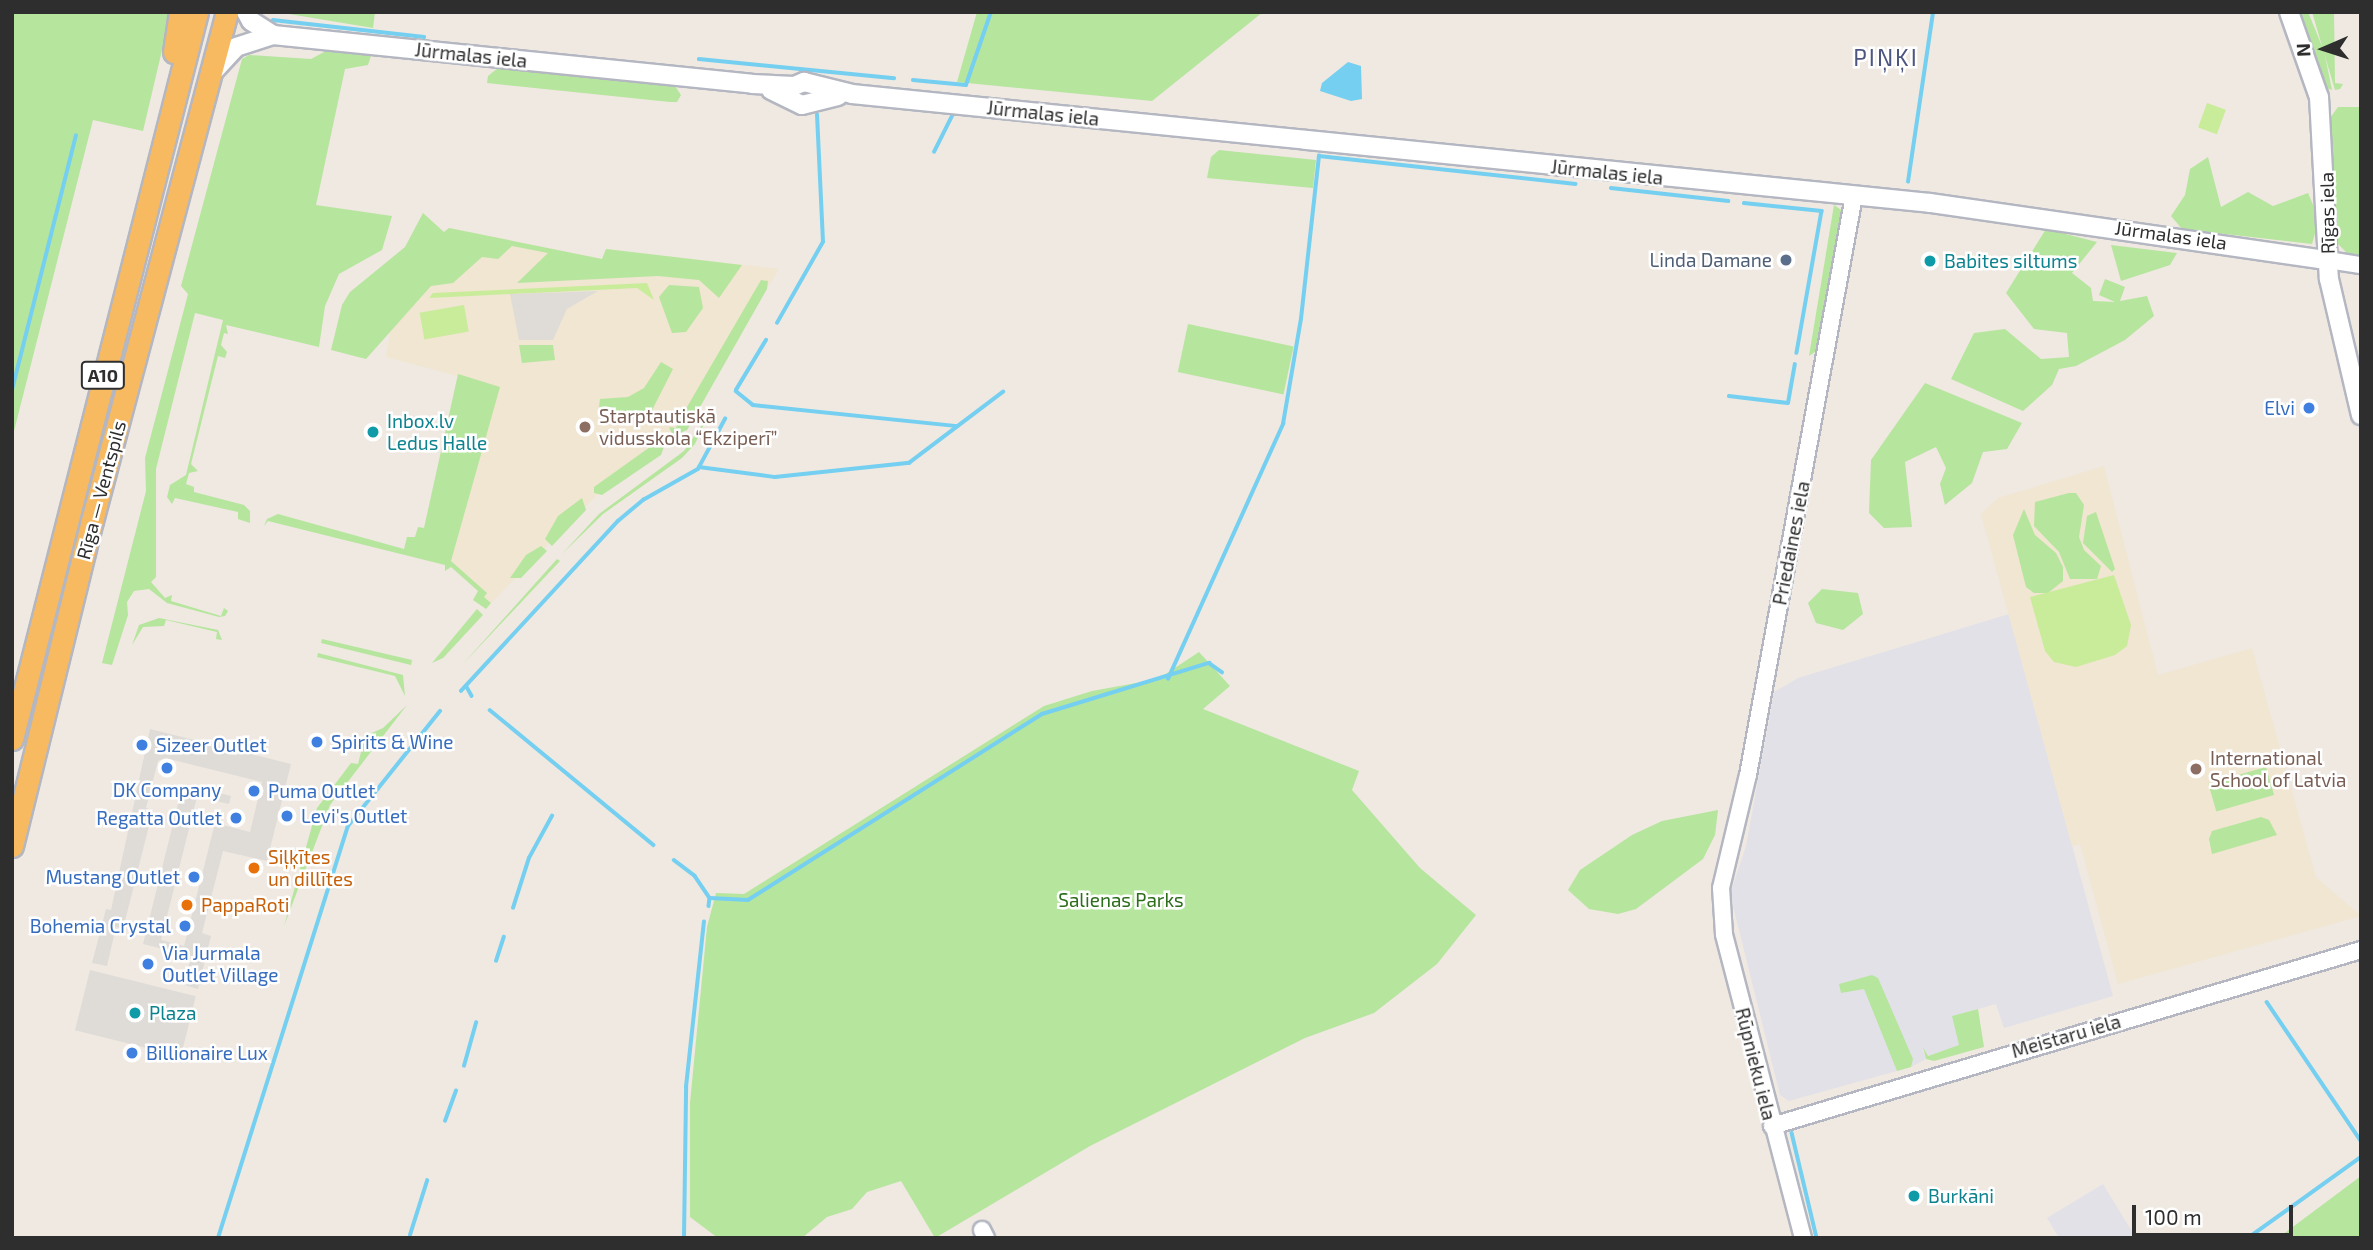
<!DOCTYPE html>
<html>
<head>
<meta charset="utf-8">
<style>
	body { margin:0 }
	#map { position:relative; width:2373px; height:1250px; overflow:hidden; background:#efe9e1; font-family:"Exo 2",sans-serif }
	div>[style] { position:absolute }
	.industrial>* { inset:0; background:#e3e1e8 }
	.education>* { inset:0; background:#f0e6d1 }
	.green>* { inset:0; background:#b6e59e; transform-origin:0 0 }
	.pitch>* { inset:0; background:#c9ec9a; transform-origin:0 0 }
	.plaza>* { inset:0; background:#dfdcd8; transform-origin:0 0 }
	.water>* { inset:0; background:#75cff0 }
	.stream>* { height:3.5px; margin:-1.75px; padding:0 1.75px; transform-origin:1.75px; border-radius:1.75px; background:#75cff0 }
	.roads { filter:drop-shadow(2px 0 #b4b7c1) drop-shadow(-2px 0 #b4b7c1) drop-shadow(0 2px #b4b7c1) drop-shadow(0 -2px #b4b7c1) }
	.tertiary>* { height:16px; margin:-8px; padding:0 8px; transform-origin:8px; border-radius:8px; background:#fff }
	.secondary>* { height:18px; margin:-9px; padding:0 9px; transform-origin:9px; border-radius:9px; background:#fff }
	.trunk>* { height:21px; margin:-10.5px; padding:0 10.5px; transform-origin:10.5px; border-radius:10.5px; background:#f8ba60 }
	.dots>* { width:19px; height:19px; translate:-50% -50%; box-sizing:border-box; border:4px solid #fff; border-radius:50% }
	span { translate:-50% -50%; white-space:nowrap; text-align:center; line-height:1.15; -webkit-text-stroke:5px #fff; paint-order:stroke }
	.shield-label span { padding:2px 5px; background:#fff; border:2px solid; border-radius:5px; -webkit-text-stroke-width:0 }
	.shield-label { font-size:18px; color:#2e2e2e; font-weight:700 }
	.street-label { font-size:19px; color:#2e2e2e }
	.service-label { font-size:19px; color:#4e5e75 }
	.right { translate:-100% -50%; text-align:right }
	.culture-label { font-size:19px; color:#0d838f }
	.left { translate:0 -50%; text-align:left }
	.shop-label { font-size:19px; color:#366cbe }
	.education-label { font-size:19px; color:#785e54 }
	.food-label { font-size:19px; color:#c56008 }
	.park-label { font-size:19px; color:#2c6e1b }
	.quarter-label { font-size:23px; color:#4d5680; letter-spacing:2px }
	.frame { position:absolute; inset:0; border:14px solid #2e2e2e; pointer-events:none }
	.north { position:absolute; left:2289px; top:14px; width:70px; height:70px; -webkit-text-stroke:5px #fff; paint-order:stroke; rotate:267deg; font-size:19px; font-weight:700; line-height:28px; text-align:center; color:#2e2e2e }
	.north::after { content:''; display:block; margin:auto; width:24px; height:32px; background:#2e2e2e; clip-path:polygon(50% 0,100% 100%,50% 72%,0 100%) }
	.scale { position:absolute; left:2132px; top:1205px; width:161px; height:32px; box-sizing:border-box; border:4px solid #2e2e2e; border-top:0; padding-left:9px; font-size:21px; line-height:24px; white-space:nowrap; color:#2e2e2e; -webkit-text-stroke:5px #fff; paint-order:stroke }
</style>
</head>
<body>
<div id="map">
	<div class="industrial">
		<i style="clip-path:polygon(2009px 614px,2113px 996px,2004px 1028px,1996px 1004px,1953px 1016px,1960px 1045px,1927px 1056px,1922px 1048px,1926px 1059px,1911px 1067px,1789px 1101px,1780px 1095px,1730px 894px,1746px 846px,1774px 692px,1798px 678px)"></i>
		<i style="clip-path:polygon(2103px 1184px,2136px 1238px,2059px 1238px,2047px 1218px)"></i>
	</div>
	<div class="education">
		<i style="clip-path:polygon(449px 228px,602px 259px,606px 249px,779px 269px,672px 439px,601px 491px,491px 603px,484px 596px,486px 593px,451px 561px,499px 387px,386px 357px,400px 272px,420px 275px)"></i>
		<i style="clip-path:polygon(2104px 466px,2158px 675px,2252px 648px,2316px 877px,2361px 916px,2118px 984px,2080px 844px,2072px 846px,1981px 514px,1998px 498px)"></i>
	</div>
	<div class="green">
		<i style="clip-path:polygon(12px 12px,171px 12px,143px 131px,93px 120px,12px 439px)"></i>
		<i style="clip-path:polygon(277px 12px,375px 12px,373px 28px)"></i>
		<i style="clip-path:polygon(977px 12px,1263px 12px,1152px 101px,957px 82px)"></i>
		<i style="clip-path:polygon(2295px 12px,2308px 12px,2324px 51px,2332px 90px,2323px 87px)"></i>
		<i style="clip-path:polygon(2312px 12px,2334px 12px,2335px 83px,2343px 84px,2340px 89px,2335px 90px)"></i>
		<i style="clip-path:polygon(326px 51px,371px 56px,368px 65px,345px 69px,316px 205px,392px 216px,382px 250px,339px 274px,325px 306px,319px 347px,226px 325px,228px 334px,224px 333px,221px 345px,227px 352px,225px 358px,218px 356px,191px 464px,198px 471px,189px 473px,186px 484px,194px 487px,194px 492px,244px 505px,250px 511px,250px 523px,238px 519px,238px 512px,175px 498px,172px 504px,167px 497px,170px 485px,186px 475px,223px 320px,195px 313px,156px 469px,156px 577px,151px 582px,165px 598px,172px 595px,171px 601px,221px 616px,224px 608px,228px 611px,225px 616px,219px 617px,167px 603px,149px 589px,134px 591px,127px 602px,128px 615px,112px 665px,102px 663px,146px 491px,145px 458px,188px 294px,181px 286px,242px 59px,249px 55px,311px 59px)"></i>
		<i style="clip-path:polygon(498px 68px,675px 86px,681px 95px,677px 102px,670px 102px,487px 83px,488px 76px)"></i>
		<i style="clip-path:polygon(2338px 107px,2361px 107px,2361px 256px,2350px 256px,2334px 240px,2330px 118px)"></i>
		<i style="clip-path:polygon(1219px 150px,1316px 160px,1313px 188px,1207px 178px,1211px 157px)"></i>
		<i style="clip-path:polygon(2208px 157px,2221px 207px,2248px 192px,2273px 206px,2308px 193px,2319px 219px,2312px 244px,2182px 229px,2171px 216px,2185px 195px,2190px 169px)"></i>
		<i style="clip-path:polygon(1834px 205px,1844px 212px,1821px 348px,1809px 356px)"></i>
		<i style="clip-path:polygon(423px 213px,444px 232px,449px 228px,602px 259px,606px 249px,742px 265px,719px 298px,699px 280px,658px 276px,517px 283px,548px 253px,512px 246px,498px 259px,482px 257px,453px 283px,431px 286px,366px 359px,331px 350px,342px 305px,350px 292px,405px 247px)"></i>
		<i style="clip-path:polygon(2046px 229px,2097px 242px,2072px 273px,2091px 288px,2093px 301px,2115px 302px,2099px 295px,2105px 279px,2125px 287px,2120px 301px,2147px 296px,2154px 316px,2125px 340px,2076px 366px,2059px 369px,2052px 385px,2023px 411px,1951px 379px,1974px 333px,2005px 329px,2041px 359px,2069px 357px,2067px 333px,2034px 329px,2006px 293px)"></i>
		<i style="clip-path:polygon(2111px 245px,2177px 253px,2170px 265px,2121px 281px)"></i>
		<i style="clip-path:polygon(761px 280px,768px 281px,767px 289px,687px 430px,673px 436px,669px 427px,676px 428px,679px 421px,674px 418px,687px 407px)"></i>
		<i style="clip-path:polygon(669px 285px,699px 287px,703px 308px,686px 332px,672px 333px,659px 297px)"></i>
		<i style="left:1188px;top:324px;width:108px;height:49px;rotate:12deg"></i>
		<i style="clip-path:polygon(519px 345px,553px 345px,555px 360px,522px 363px)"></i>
		<i style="clip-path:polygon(661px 362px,673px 369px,647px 420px,599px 407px,600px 399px,628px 397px,644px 388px)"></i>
		<i style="clip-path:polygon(458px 374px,500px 387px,451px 561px,487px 593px,484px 597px,491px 603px,486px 609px,473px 600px,478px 591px,451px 567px,445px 571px,445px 565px,268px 521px,264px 526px,267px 519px,278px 514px,404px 549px,407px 537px,415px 537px,418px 527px,424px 528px)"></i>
		<i style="clip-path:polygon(1925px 383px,2022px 423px,2007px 449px,1983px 452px,1972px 483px,1945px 505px,1940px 484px,1946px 468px,1936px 447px,1905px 462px,1912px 527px,1884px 528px,1869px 513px,1871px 460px)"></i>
		<i style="clip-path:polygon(706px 419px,695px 444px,682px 458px,603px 514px,562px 554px,599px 514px,684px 451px)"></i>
		<i style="clip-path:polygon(657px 442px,665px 444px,661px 455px,602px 495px,594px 493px,594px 487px)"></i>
		<i style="clip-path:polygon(2069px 493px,2076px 493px,2084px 505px,2079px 537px,2084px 550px,2101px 566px,2097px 579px,2070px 579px,2059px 552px,2034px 526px,2035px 502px)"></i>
		<i style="clip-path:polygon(582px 498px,586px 510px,552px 546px,545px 539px,558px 516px)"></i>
		<i style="clip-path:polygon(2024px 509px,2035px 535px,2056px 553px,2063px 567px,2063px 581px,2048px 593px,2034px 593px,2026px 587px,2013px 535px)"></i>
		<i style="clip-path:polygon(2096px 512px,2115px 569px,2112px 572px,2083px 543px,2087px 516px)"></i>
		<i style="clip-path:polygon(541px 546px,547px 551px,521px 578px,510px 578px,526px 555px)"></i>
		<i style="clip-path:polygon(557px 559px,560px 561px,462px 665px)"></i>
		<i style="clip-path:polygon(1822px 589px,1858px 593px,1863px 614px,1843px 630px,1816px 623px,1808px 603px)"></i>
		<i style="clip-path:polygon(477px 609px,483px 615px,443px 658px,432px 663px)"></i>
		<i style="clip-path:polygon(159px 618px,218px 630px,222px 640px,216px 639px,217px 632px,166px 620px,164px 626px,143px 627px,132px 645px,139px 625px)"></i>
		<i style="clip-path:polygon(322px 639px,412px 660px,411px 665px,321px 643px)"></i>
		<i style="clip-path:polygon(1199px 652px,1230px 686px,1203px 709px,1359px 771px,1352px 790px,1420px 868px,1476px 915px,1437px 964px,1374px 1013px,1305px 1038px,1090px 1146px,935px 1238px,901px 1181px,867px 1192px,852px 1209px,827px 1217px,802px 1238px,718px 1238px,690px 1217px,690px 1103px,707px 927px,716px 893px,744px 894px,1044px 706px,1092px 691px,1158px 679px)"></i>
		<i style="clip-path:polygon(318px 653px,403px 675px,405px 696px,395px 676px,317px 657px)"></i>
		<i style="clip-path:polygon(407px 705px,330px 805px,284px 926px,317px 808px,351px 763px,358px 764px,365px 736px,383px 728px)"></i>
		<i style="left:2266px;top:767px;width:29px;height:60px;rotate:74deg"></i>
		<i style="clip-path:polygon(1718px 810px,1715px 835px,1703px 859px,1636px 909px,1618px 914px,1589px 909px,1568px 890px,1580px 870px,1632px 835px,1662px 821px)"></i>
		<i style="clip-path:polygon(2261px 817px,2269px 820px,2277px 835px,2212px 854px,2209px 839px,2212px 831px)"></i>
		<i style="clip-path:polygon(1872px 975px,1878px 978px,1913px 1059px,1911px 1067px,1897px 1071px,1864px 989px,1841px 993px,1839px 984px)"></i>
		<i style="clip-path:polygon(1978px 1009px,1984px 1047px,1934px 1061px,1926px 1059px,1923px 1047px,1928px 1056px,1959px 1045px,1952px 1016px)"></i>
		<i style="clip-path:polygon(2361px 1176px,2361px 1238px,2278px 1238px)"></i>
	</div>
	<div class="pitch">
		<i style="left:2207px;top:103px;width:20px;height:26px;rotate:20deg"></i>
		<i style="clip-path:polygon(647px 283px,654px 300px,637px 288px,429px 298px,433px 293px)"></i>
		<i style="left:464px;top:305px;width:27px;height:45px;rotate:80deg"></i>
		<i style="clip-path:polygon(2114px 575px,2131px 625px,2127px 646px,2115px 655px,2076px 667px,2054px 662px,2045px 651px,2030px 597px)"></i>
	</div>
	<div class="plaza">
		<i style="clip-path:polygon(598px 291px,567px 309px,553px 340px,519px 340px,510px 294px)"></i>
		<i style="clip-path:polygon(150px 729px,291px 764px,267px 861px,223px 851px,202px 933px,211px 936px,198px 989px,184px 985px,191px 956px,143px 944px,183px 784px,231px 796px,229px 804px,197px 797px,161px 940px,184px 946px,215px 823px,250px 832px,262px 782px,165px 758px,158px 761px,146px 808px,153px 810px,123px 929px,116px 927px,107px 966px,92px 963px,106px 909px,111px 910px)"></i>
		<i style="left:90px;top:970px;width:109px;height:62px;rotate:14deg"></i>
	</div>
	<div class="water">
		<i style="clip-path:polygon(1348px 62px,1361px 66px,1362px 99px,1351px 101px,1320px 91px,1322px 83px)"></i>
	</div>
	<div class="stream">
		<i style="left:273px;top:20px;width:152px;rotate:6.4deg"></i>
		<i style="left:699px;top:59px;width:196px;rotate:5.6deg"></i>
		<i style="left:913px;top:80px;width:53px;rotate:5.4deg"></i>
		<i style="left:966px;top:85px;width:77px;rotate:-71.1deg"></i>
		<i style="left:934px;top:152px;width:42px;rotate:-63.4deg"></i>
		<i style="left:1908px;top:182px;width:172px;rotate:-81.6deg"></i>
		<i style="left:1611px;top:188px;width:118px;rotate:6.3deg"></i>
		<i style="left:1744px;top:203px;width:78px;rotate:5.9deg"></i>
		<i style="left:1822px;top:211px;width:144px;rotate:100deg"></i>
		<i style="left:777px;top:323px;width:93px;rotate:-60.4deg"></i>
		<i style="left:823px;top:242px;width:127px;rotate:-92.7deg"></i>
		<i style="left:12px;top:390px;width:262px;rotate:-75.9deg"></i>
		<i style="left:736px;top:390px;width:58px;rotate:-59deg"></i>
		<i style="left:736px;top:391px;width:22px;rotate:39deg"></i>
		<i style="left:753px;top:405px;width:205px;rotate:5.9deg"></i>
		<i style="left:1729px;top:396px;width:59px;rotate:6.8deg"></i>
		<i style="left:1788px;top:403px;width:39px;rotate:-80deg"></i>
		<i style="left:699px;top:467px;width:77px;rotate:7.5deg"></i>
		<i style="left:775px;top:477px;width:135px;rotate:-6deg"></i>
		<i style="left:909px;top:463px;width:118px;rotate:-37.1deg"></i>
		<i style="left:1168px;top:679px;width:280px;rotate:-65.7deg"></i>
		<i style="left:1283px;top:424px;width:107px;rotate:-80.3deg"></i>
		<i style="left:1301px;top:319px;width:164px;rotate:-83.7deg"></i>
		<i style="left:1319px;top:156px;width:258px;rotate:6.2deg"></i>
		<i style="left:467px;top:687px;width:10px;rotate:61deg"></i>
		<i style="left:461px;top:691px;width:231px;rotate:-47.3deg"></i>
		<i style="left:618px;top:521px;width:33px;rotate:-40deg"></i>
		<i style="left:643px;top:500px;width:63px;rotate:-29.4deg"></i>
		<i style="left:698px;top:469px;width:57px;rotate:-61.6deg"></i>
		<i style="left:490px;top:710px;width:212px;rotate:39.5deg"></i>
		<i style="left:674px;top:860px;width:26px;rotate:37deg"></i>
		<i style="left:695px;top:876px;width:27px;rotate:56deg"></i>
		<i style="left:710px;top:898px;width:8px;rotate:97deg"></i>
		<i style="left:710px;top:898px;width:38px;rotate:3deg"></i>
		<i style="left:748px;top:900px;width:348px;rotate:-32.3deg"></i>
		<i style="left:1042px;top:714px;width:175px;rotate:-17deg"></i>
		<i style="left:1209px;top:663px;width:16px;rotate:35deg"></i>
		<i style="left:513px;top:908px;width:52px;rotate:-72.3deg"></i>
		<i style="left:529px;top:858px;width:48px;rotate:-61.3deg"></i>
		<i style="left:496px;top:961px;width:25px;rotate:-72deg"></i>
		<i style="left:2267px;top:1002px;width:168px;rotate:55.9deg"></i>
		<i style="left:464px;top:1066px;width:45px;rotate:-74.4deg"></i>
		<i style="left:445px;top:1121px;width:32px;rotate:-70deg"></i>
		<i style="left:1792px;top:1133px;width:108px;rotate:76.6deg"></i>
		<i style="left:410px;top:1235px;width:57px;rotate:-72.5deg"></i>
		<i style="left:218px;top:1238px;width:432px;rotate:-72.5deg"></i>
		<i style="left:348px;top:826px;width:147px;rotate:-51.3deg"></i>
		<i style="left:684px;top:1238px;width:151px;rotate:-89.2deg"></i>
		<i style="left:686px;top:1087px;width:166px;rotate:-83.8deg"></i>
		<i style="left:2248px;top:1238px;width:139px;rotate:-35.6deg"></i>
	</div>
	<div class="roads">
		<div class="tertiary">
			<i style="left:2328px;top:260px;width:33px;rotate:9deg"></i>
			<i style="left:1772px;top:1126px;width:615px;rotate:-16.64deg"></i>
			<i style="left:982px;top:1230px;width:9px;rotate:63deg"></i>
			<i style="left:1803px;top:1238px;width:314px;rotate:-104.6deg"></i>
			<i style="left:1724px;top:934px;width:46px;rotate:-93.7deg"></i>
			<i style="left:1721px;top:888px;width:116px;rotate:-76.6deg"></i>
			<i style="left:1748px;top:775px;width:589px;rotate:-79.63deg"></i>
		</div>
		<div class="secondary">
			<i style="left:246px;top:12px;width:10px;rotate:61deg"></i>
			<i style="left:251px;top:21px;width:26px;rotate:32deg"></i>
			<i style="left:2289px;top:12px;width:90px;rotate:70.6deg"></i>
			<i style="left:2319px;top:97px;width:182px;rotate:86.9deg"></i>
			<i style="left:2329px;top:279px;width:140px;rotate:76.8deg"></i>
			<i style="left:212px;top:73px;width:35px;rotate:-47deg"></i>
			<i style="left:236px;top:47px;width:39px;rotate:-18deg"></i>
			<i style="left:273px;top:35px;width:481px;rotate:5.8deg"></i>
			<i style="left:752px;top:84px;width:42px;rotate:2.7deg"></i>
			<i style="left:794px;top:86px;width:11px;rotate:-22deg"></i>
			<i style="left:804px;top:82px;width:49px;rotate:14deg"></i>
			<i style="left:852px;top:94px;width:1083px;rotate:5.77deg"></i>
			<i style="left:1930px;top:203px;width:402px;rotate:8.2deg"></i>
			<i style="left:771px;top:90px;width:34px;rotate:26deg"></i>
			<i style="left:802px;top:105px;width:37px;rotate:-14deg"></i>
		</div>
		<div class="trunk">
			<i style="left:174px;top:52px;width:40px;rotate:-81.5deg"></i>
			<i style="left:12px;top:739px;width:750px;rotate:-75.72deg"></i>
			<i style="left:12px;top:846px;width:335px;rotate:-76.2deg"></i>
			<i style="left:92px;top:521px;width:527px;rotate:-75.15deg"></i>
		</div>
	</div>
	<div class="dots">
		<i style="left:1786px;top:260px;background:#5c6f8a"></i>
		<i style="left:1930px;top:261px;background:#0f9aa8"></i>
		<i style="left:2309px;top:408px;background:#3f7fe0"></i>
		<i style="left:585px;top:427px;background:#8d6e63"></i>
		<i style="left:373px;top:432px;background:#0f9aa8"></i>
		<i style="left:317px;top:742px;background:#3f7fe0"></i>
		<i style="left:142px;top:745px;background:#3f7fe0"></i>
		<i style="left:167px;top:768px;background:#3f7fe0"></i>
		<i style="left:2196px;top:769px;background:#8d6e63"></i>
		<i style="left:254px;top:791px;background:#3f7fe0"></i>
		<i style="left:287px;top:816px;background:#3f7fe0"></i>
		<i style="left:236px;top:818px;background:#3f7fe0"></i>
		<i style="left:254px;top:868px;background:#e8710a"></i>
		<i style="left:194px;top:877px;background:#3f7fe0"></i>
		<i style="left:187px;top:905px;background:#e8710a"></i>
		<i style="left:185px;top:926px;background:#3f7fe0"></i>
		<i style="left:148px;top:964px;background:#3f7fe0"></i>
		<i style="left:135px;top:1013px;background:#0f9aa8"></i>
		<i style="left:132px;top:1053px;background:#3f7fe0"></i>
		<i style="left:1914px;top:1196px;background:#0f9aa8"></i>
	</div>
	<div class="shield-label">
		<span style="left:103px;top:375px">A10</span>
	</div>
	<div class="street-label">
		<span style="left:471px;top:55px;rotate:6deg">Jūrmalas iela</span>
		<span style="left:1043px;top:113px;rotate:6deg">Jūrmalas iela</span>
		<span style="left:1607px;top:172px;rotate:6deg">Jūrmalas iela</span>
		<span style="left:2327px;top:213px;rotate:-91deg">Rīgas iela</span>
		<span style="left:2171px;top:235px;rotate:8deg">Jūrmalas iela</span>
		<span style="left:101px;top:490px;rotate:-75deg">Rīga — Ventspils</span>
		<span style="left:1791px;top:543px;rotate:-79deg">Priedaines iela</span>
		<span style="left:2066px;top:1036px;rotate:-16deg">Meistaru iela</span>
		<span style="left:1756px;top:1064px;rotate:76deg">Rūpnieku iela</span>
	</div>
	<div class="service-label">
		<span class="right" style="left:1772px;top:260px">Linda Damane</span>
	</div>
	<div class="culture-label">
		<span class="left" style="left:1944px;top:261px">Babites siltums</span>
		<span class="left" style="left:387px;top:432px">Inbox.lv<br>Ledus Halle</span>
		<span class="left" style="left:149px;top:1013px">Plaza</span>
		<span class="left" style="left:1928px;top:1196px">Burkāni</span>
	</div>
	<div class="shop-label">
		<span class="right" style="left:2295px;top:408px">Elvi</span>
		<span class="left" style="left:331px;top:742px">Spirits &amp; Wine</span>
		<span class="left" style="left:156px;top:745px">Sizeer Outlet</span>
		<span style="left:167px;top:790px">DK Company</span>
		<span class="left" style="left:268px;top:791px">Puma Outlet</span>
		<span class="left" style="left:301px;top:816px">Levi's Outlet</span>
		<span class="right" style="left:222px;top:818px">Regatta Outlet</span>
		<span class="right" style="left:180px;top:877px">Mustang Outlet</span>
		<span class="right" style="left:171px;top:926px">Bohemia Crystal</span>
		<span class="left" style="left:162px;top:964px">Via Jurmala<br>Outlet Village</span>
		<span class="left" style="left:146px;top:1053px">Billionaire Lux</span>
	</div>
	<div class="education-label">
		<span class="left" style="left:599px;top:427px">Starptautiskā<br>vidusskola “Ekziperī”</span>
		<span class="left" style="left:2210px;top:769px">International<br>School of Latvia</span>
	</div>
	<div class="food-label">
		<span class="left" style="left:268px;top:868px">Siļķītes<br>un dillītes</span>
		<span class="left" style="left:201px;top:905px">PappaRoti</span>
	</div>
	<div class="park-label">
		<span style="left:1121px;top:900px">Salienas Parks</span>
	</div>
	<div class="quarter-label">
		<span style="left:1886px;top:57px">PIŅĶI</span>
	</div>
	<div class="frame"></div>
	<div class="north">N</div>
	<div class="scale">100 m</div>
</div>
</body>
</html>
